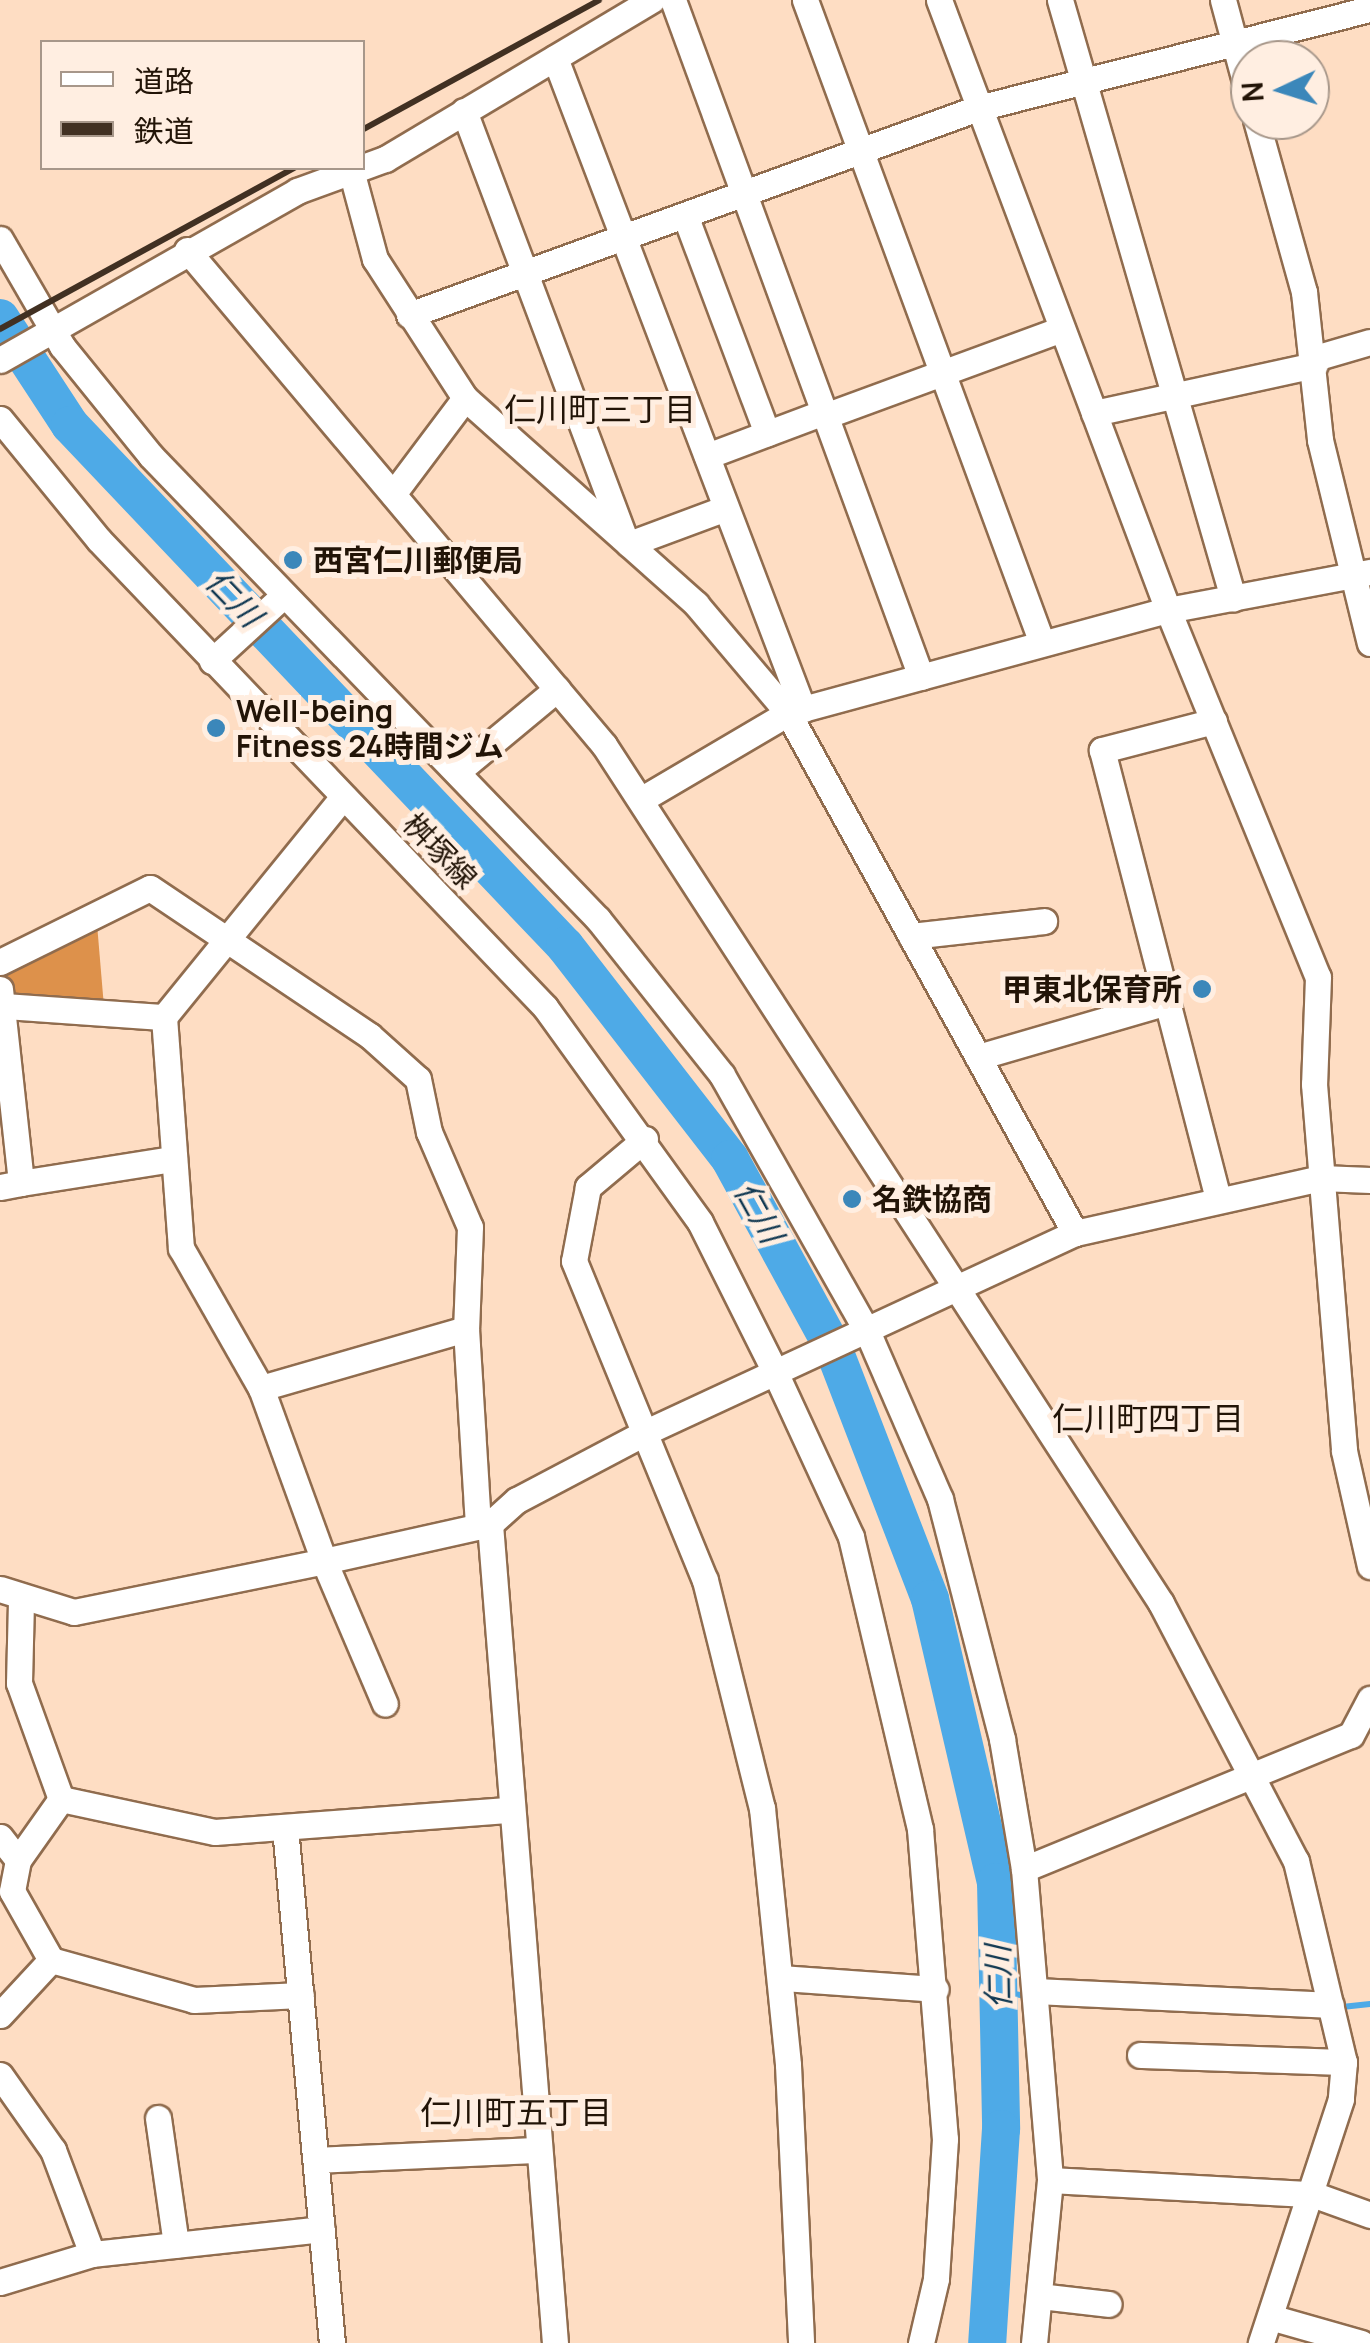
<!DOCTYPE html>
<html>
<head>
<meta charset="utf-8">
<style>
	body { margin:0 }
	#map { position:relative; width:1370px; height:2343px; overflow:hidden; background:#feddc3; font-family:Manrope,"Noto Sans JP",sans-serif }
	div>[style] { position:absolute }
	.forest>* { inset:0; background:#dd914b }
	.stream>* { height:6px; margin:-3px; padding:0 3px; transform-origin:3px; border-radius:3px; background:#4eaae7 }
	.river>* { height:38px; margin:-19px; padding:0 19px; transform-origin:19px; border-radius:19px; background:#4eaae7 }
	.roads { filter:drop-shadow(2px 0 #906c4e) drop-shadow(-2px 0 #906c4e) drop-shadow(0 2px #906c4e) drop-shadow(0 -2px #906c4e) }
	.minor>* { height:25px; margin:-12.5px; padding:0 12.5px; transform-origin:12.5px; border-radius:12.5px; background:#fff }
	.rail>* { height:6px; margin:-3px; padding:0 3px; transform-origin:3px; border-radius:3px; background:#413022 }
	.dots>* { width:28px; height:28px; translate:-50% -50%; box-sizing:border-box; border:5px solid #ffeee1; border-radius:50% }
	span { translate:-50% -50%; white-space:nowrap; text-align:center; line-height:1.15; -webkit-text-stroke:10px #ffeee1; paint-order:stroke }
	.poi-label { font-size:30px; color:#221407; font-weight:700 }
	.left { translate:0 -50%; text-align:left }
	.right { translate:-100% -50%; text-align:right }
	.street-label { font-size:30px; color:#221407 }
	.neighbourhood-label { font-size:32px; color:#221407 }
	.water-label { font-size:32px; color:#123952; font-style:italic }
	.legend { position:absolute; left:40px; top:40px; width:325px; height:130px; box-sizing:border-box; background:#ffeee1; border:2px solid #a7978a; margin:0; padding:12px 18px; list-style:none; font-size:30px; color:#221407 }
	.legend li { display:flex; align-items:center; gap:20px; height:50px }
	.legend b { width:50px; border:2px solid #a7978a }
	.north { position:absolute; left:1230px; top:40px; width:100px; height:100px; box-sizing:border-box; background:#ffeee1; border:2px solid #a7978a; border-radius:50%; rotate:266deg; font-size:28px; font-weight:700; line-height:40px; text-align:center; color:#221407 }
	.north::after { content:''; display:block; margin:auto; width:35px; height:45px; background:#3b87ba; clip-path:polygon(50% 0,100% 100%,50% 72%,0 100%) }
</style>
</head>
<body>
<div id="map">
	<div class="forest">
		<i style="clip-path:polygon(97px 924px,104px 1007px,9px 999px,3px 965px)"></i>
	</div>
	<div class="stream">
		<i style="left:998px;top:1991px;width:27px;rotate:10deg"></i>
		<i style="left:1342px;top:2007px;width:28px;rotate:-6deg"></i>
	</div>
	<div class="river">
		<i style="left:0;top:318px;width:128px;rotate:56.8deg"></i>
		<i style="left:70px;top:425px;width:719px;rotate:46.47deg"></i>
		<i style="left:565px;top:946px;width:269px;rotate:52.2deg"></i>
		<i style="left:730px;top:1159px;width:217px;rotate:61.4deg"></i>
		<i style="left:834px;top:1350px;width:267px;rotate:68.9deg"></i>
		<i style="left:930px;top:1599px;width:291px;rotate:76.9deg"></i>
		<i style="left:996px;top:1882px;width:247px;rotate:88.8deg"></i>
		<i style="left:1001px;top:2129px;width:214px;rotate:93.7deg"></i>
	</div>
	<div class="roads">
		<div class="minor">
			<i style="left:673px;top:0;width:721px;rotate:69.88deg"></i>
			<i style="left:805px;top:0;width:685px;rotate:69.77deg"></i>
			<i style="left:939px;top:0;width:652px;rotate:69.42deg"></i>
			<i style="left:1168px;top:610px;width:396px;rotate:67.8deg"></i>
			<i style="left:1318px;top:977px;width:107px;rotate:92.1deg"></i>
			<i style="left:1314px;top:1084px;width:368px;rotate:85.3deg"></i>
			<i style="left:1344px;top:1451px;width:118px;rotate:77.3deg"></i>
			<i style="left:1060px;top:0;width:623px;rotate:73.86deg"></i>
			<i style="left:1223px;top:0;width:104px;rotate:74.9deg"></i>
			<i style="left:555px;top:58px;width:697px;rotate:69.15deg"></i>
			<i style="left:464px;top:111px;width:455px;rotate:69.4deg"></i>
			<i style="left:1256px;top:120px;width:179px;rotate:74.4deg"></i>
			<i style="left:1304px;top:292px;width:149px;rotate:83.8deg"></i>
			<i style="left:1320px;top:440px;width:209px;rotate:76.2deg"></i>
			<i style="left:352px;top:174px;width:88px;rotate:74.9deg"></i>
			<i style="left:375px;top:259px;width:166px;rotate:57.1deg"></i>
			<i style="left:465px;top:398px;width:310px;rotate:41.7deg"></i>
			<i style="left:696px;top:604px;width:143px;rotate:49.8deg"></i>
			<i style="left:788px;top:713px;width:594px;rotate:61.1deg"></i>
			<i style="left:685px;top:215px;width:233px;rotate:69.4deg"></i>
			<i style="left:0;top:239px;width:124px;rotate:59.9deg"></i>
			<i style="left:62px;top:346px;width:141px;rotate:51deg"></i>
			<i style="left:151px;top:456px;width:644px;rotate:46.01deg"></i>
			<i style="left:598px;top:919px;width:199px;rotate:51.5deg"></i>
			<i style="left:722px;top:1075px;width:294px;rotate:60.5deg"></i>
			<i style="left:867px;top:1331px;width:183px;rotate:66.5deg"></i>
			<i style="left:940px;top:1499px;width:248px;rotate:75.5deg"></i>
			<i style="left:1002px;top:1739px;width:132px;rotate:80.4deg"></i>
			<i style="left:1024px;top:1869px;width:312px;rotate:85.2deg"></i>
			<i style="left:1050px;top:2180px;width:164px;rotate:95.6deg"></i>
			<i style="left:187px;top:250px;width:647px;rotate:49.89deg"></i>
			<i style="left:604px;top:745px;width:1023px;rotate:57.01deg"></i>
			<i style="left:1161px;top:1603px;width:291px;rotate:62.4deg"></i>
			<i style="left:1296px;top:1861px;width:207px;rotate:76.6deg"></i>
			<i style="left:1344px;top:2062px;width:37px;rotate:95deg"></i>
			<i style="left:1341px;top:2099px;width:257px;rotate:108.2deg"></i>
			<i style="left:409px;top:315px;width:605px;rotate:-19.99deg"></i>
			<i style="left:978px;top:108px;width:404px;rotate:-14.2deg"></i>
			<i style="left:1315px;top:358px;width:57px;rotate:-16.2deg"></i>
			<i style="left:0;top:360px;width:342px;rotate:-29.6deg"></i>
			<i style="left:297px;top:191px;width:94px;rotate:-20deg"></i>
			<i style="left:385px;top:159px;width:311px;rotate:-30.8deg"></i>
			<i style="left:1094px;top:413px;width:226px;rotate:-12.3deg"></i>
			<i style="left:825px;top:416px;width:252px;rotate:-20.2deg"></i>
			<i style="left:0;top:419px;width:156px;rotate:50.7deg"></i>
			<i style="left:99px;top:540px;width:646px;rotate:46.32deg"></i>
			<i style="left:545px;top:1007px;width:265px;rotate:54.2deg"></i>
			<i style="left:700px;top:1222px;width:165px;rotate:63.4deg"></i>
			<i style="left:774px;top:1370px;width:184px;rotate:65.2deg"></i>
			<i style="left:851px;top:1537px;width:300px;rotate:76.7deg"></i>
			<i style="left:920px;top:1829px;width:311px;rotate:85.4deg"></i>
			<i style="left:945px;top:2139px;width:140px;rotate:93.7deg"></i>
			<i style="left:936px;top:2279px;width:66px;rotate:103.2deg"></i>
			<i style="left:707px;top:456px;width:125px;rotate:-20.6deg"></i>
			<i style="left:393px;top:494px;width:120px;rotate:-53.1deg"></i>
			<i style="left:629px;top:544px;width:103px;rotate:-20.4deg"></i>
			<i style="left:212px;top:661px;width:96px;rotate:-42.5deg"></i>
			<i style="left:1214px;top:721px;width:116px;rotate:165.5deg"></i>
			<i style="left:1102px;top:750px;width:462px;rotate:75.5deg"></i>
			<i style="left:457px;top:772px;width:130px;rotate:-39.7deg"></i>
			<i style="left:642px;top:799px;width:169px;rotate:-30.5deg"></i>
			<i style="left:788px;top:713px;width:394px;rotate:-15.2deg"></i>
			<i style="left:1168px;top:610px;width:206px;rotate:-10.7deg"></i>
			<i style="left:911px;top:936px;width:134px;rotate:-6.4deg"></i>
			<i style="left:0;top:962px;width:167px;rotate:-26.3deg"></i>
			<i style="left:150px;top:888px;width:265px;rotate:33.9deg"></i>
			<i style="left:370px;top:1036px;width:64px;rotate:41.9deg"></i>
			<i style="left:418px;top:1079px;width:54px;rotate:78.3deg"></i>
			<i style="left:429px;top:1132px;width:103px;rotate:66.7deg"></i>
			<i style="left:470px;top:1227px;width:102px;rotate:92.2deg"></i>
			<i style="left:466px;top:1329px;width:198px;rotate:86.5deg"></i>
			<i style="left:0;top:989px;width:195px;rotate:83.8deg"></i>
			<i style="left:21px;top:1183px;width:21px;rotate:169deg"></i>
			<i style="left:5px;top:1006px;width:159px;rotate:4deg"></i>
			<i style="left:164px;top:1017px;width:284px;rotate:-50.9deg"></i>
			<i style="left:164px;top:1017px;width:232px;rotate:85.8deg"></i>
			<i style="left:181px;top:1248px;width:161px;rotate:60.3deg"></i>
			<i style="left:261px;top:1388px;width:184px;rotate:70deg"></i>
			<i style="left:324px;top:1561px;width:170px;rotate:-12.6deg"></i>
			<i style="left:978px;top:1057px;width:197px;rotate:-16.2deg"></i>
			<i style="left:645px;top:1139px;width:75px;rotate:139.9deg"></i>
			<i style="left:588px;top:1187px;width:75px;rotate:100.7deg"></i>
			<i style="left:574px;top:1261px;width:345px;rotate:67.7deg"></i>
			<i style="left:705px;top:1580px;width:235px;rotate:76deg"></i>
			<i style="left:762px;top:1808px;width:258px;rotate:84.2deg"></i>
			<i style="left:788px;top:2065px;width:278px;rotate:87.3deg"></i>
			<i style="left:21px;top:1183px;width:154px;rotate:-9deg"></i>
			<i style="left:261px;top:1388px;width:213px;rotate:-16.1deg"></i>
			<i style="left:0;top:1589px;width:77px;rotate:17.3deg"></i>
			<i style="left:74px;top:1612px;width:255px;rotate:-11.5deg"></i>
			<i style="left:324px;top:1561px;width:155px;rotate:66.9deg"></i>
			<i style="left:21px;top:1601px;width:82px;rotate:91.4deg"></i>
			<i style="left:19px;top:1683px;width:123px;rotate:70.1deg"></i>
			<i style="left:61px;top:1799px;width:157px;rotate:12.1deg"></i>
			<i style="left:215px;top:1832px;width:296px;rotate:-4.3deg"></i>
			<i style="left:285px;top:1827px;width:518px;rotate:84.8deg"></i>
			<i style="left:0;top:1837px;width:29px;rotate:52deg"></i>
			<i style="left:1024px;top:1869px;width:353px;rotate:-22.3deg"></i>
			<i style="left:1351px;top:1735px;width:41px;rotate:-62.2deg"></i>
			<i style="left:51px;top:1960px;width:148px;rotate:15.6deg"></i>
			<i style="left:194px;top:2000px;width:107px;rotate:-2.7deg"></i>
			<i style="left:782px;top:1978px;width:154px;rotate:4.1deg"></i>
			<i style="left:1037px;top:1991px;width:294px;rotate:2.7deg"></i>
			<i style="left:0;top:2015px;width:75px;rotate:-47.2deg"></i>
			<i style="left:51px;top:1960px;width:79px;rotate:-119.5deg"></i>
			<i style="left:12px;top:1891px;width:32px;rotate:-79deg"></i>
			<i style="left:18px;top:1860px;width:75px;rotate:-54.8deg"></i>
			<i style="left:1140px;top:2055px;width:204px;rotate:2deg"></i>
			<i style="left:0;top:2075px;width:92px;rotate:54.8deg"></i>
			<i style="left:53px;top:2150px;width:111px;rotate:69.4deg"></i>
			<i style="left:158px;top:2118px;width:128px;rotate:81.9deg"></i>
			<i style="left:316px;top:2160px;width:223px;rotate:-2.6deg"></i>
			<i style="left:1050px;top:2180px;width:262px;rotate:3.1deg"></i>
			<i style="left:1312px;top:2194px;width:62px;rotate:19.9deg"></i>
			<i style="left:0;top:2282px;width:96px;rotate:-16.9deg"></i>
			<i style="left:92px;top:2254px;width:231px;rotate:-6.2deg"></i>
			<i style="left:1040px;top:2296px;width:69px;rotate:6.6deg"></i>
			<i style="left:1270px;top:2317px;width:95px;rotate:15.9deg"></i>
			<i style="left:555px;top:2343px;width:822px;rotate:-94.54deg"></i>
			<i style="left:490px;top:1524px;width:36px;rotate:-42deg"></i>
			<i style="left:517px;top:1500px;width:146px;rotate:-27.8deg"></i>
			<i style="left:646px;top:1432px;width:473px;rotate:-24.9deg"></i>
			<i style="left:1075px;top:1233px;width:252px;rotate:-12.6deg"></i>
			<i style="left:1321px;top:1178px;width:49px;rotate:2.3deg"></i>
		</div>
	</div>
	<div class="rail">
		<i style="left:362px;top:130px;width:270px;rotate:-28.7deg"></i>
		<i style="left:0;top:329px;width:335px;rotate:-28.7deg"></i>
	</div>
	<div class="dots">
		<i style="left:293px;top:560px;background:#3b87ba"></i>
		<i style="left:216px;top:728px;background:#3b87ba"></i>
		<i style="left:1202px;top:989px;background:#3b87ba"></i>
		<i style="left:852px;top:1199px;background:#3b87ba"></i>
	</div>
	<div class="poi-label">
		<span class="left" style="left:313px;top:560px">西宮仁川郵便局</span>
		<span class="left" style="left:236px;top:728px">Well-being<br>Fitness 24時間ジム</span>
		<span class="right" style="left:1182px;top:989px">甲東北保育所</span>
		<span class="left" style="left:872px;top:1199px">名鉄協商</span>
	</div>
	<div class="street-label">
		<span style="left:440px;top:851px;rotate:46deg">桝塚線</span>
	</div>
	<div class="neighbourhood-label">
		<span style="left:600px;top:409px">仁川町三丁目</span>
		<span style="left:1148px;top:1418px">仁川町四丁目</span>
		<span style="left:516px;top:2112px">仁川町五丁目</span>
	</div>
	<div class="water-label">
		<span style="left:234px;top:598px;rotate:46deg">仁川</span>
		<span style="left:759px;top:1212px;rotate:61deg">仁川</span>
		<span style="left:998px;top:1977px;rotate:-91deg">仁川</span>
	</div>
	<ul class="legend">
	<li><b style="height:12px;background:#fff"></b>道路</li>
	<li><b style="height:12px;background:#413022"></b>鉄道</li>
	</ul>
	<div class="north">N</div>
</div>
</body>
</html>
